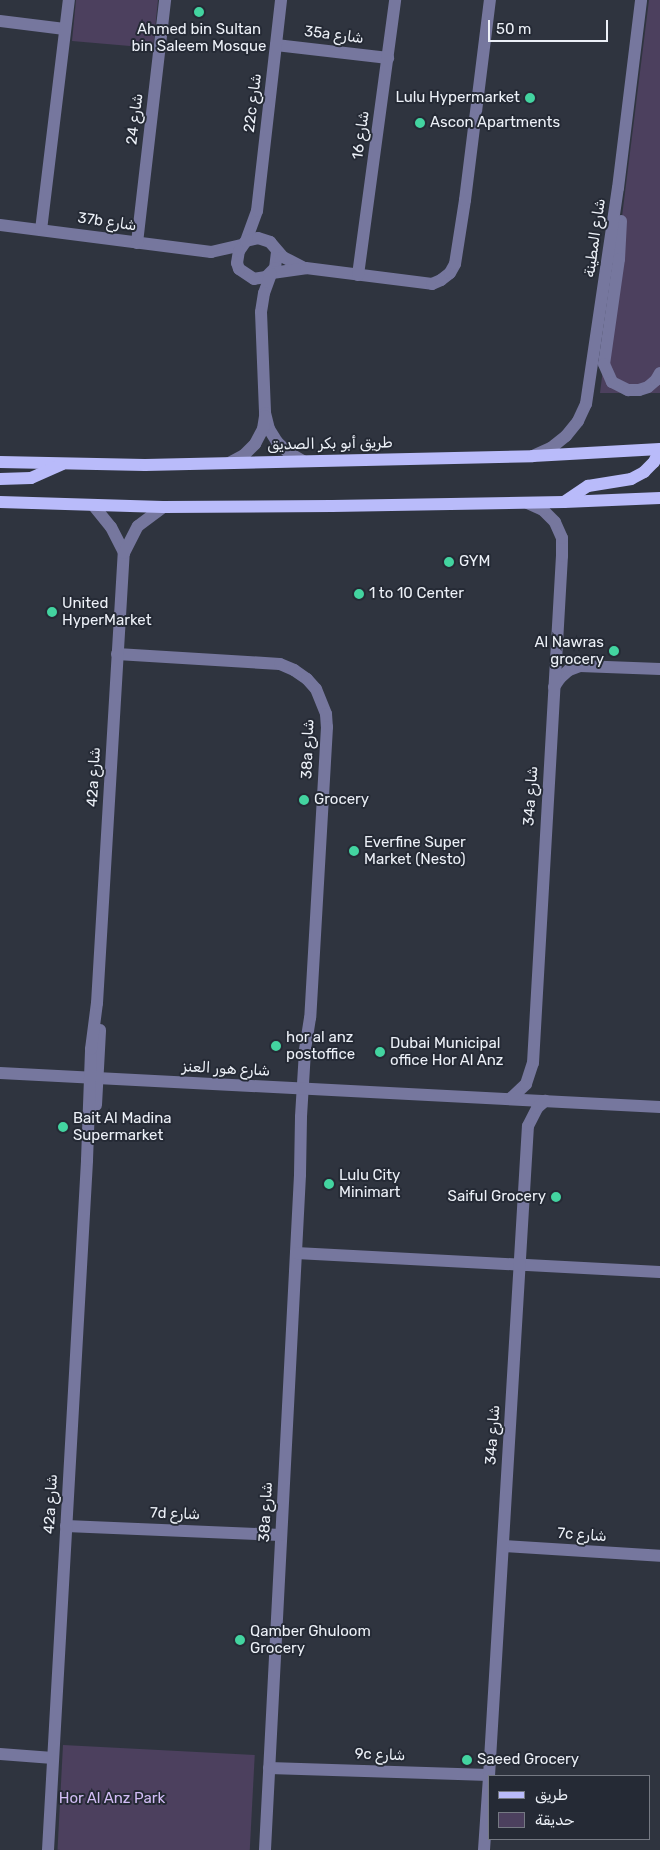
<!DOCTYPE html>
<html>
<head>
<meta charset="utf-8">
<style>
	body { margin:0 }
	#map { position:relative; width:660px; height:1850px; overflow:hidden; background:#2f343f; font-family:Rubik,"Noto Naskh Arabic",sans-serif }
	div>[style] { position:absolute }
	.green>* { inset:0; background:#4c405e; transform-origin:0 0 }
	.minor>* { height:12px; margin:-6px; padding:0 6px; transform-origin:6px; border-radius:6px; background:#76779e }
	.major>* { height:12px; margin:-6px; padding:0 6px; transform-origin:6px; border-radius:6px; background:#b9bbfa }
	.dots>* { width:14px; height:14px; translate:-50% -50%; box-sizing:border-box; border:2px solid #252a35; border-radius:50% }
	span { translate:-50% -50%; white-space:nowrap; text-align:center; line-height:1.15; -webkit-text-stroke:4px #252a35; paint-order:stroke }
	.poi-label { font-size:15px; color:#ecf0f7 }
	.right { translate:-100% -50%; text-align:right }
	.left { translate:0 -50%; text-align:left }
	.street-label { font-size:15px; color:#ecf0f7 }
	.park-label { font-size:15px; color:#d2bdf5 }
	.legend { position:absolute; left:488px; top:1775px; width:162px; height:65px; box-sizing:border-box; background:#252a35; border:1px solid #757983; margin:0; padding:6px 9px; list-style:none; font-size:15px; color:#ecf0f7 }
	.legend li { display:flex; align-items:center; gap:10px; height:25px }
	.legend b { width:25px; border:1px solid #757983 }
	.scale { position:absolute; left:488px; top:20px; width:120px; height:22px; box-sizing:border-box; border:2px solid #ecf0f7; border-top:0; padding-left:6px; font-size:15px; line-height:18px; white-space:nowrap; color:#ecf0f7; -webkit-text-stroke:4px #252a35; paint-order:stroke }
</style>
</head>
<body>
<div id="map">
	<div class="green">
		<i style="clip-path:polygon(76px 0,158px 0,153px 48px,72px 41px)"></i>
		<i style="clip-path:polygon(649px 0,660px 0,660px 393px,600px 393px)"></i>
		<i style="left:63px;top:1745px;width:192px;height:105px;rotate:3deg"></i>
	</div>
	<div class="minor">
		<i style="left:0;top:21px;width:65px;rotate:7deg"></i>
		<i style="left:276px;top:45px;width:113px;rotate:6.6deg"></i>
		<i style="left:621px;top:221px;width:38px;rotate:93deg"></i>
		<i style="left:619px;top:259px;width:106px;rotate:98.1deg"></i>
		<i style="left:604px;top:364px;width:20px;rotate:66deg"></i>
		<i style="left:612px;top:382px;width:18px;rotate:27deg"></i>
		<i style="left:628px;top:390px;width:11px"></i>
		<i style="left:639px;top:390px;width:9px;rotate:-18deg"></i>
		<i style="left:648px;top:387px;width:11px;rotate:-41deg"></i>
		<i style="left:656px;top:380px;width:8px;rotate:-60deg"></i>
		<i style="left:0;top:225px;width:213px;rotate:7.3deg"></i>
		<i style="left:211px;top:252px;width:32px;rotate:-13deg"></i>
		<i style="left:41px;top:230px;width:232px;rotate:-83.1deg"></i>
		<i style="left:246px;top:241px;width:32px;rotate:-70deg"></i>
		<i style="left:257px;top:211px;width:212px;rotate:-83.5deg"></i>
		<i style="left:137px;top:243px;width:245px;rotate:-83.4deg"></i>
		<i style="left:277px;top:252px;width:16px;rotate:97deg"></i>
		<i style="left:275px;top:268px;width:13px;rotate:135deg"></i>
		<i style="left:266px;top:277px;width:12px;rotate:171deg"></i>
		<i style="left:254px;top:279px;width:18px;rotate:-146deg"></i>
		<i style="left:239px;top:269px;width:6px;rotate:-108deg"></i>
		<i style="left:237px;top:263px;width:12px;rotate:-81deg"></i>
		<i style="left:239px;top:251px;width:12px;rotate:-55deg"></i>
		<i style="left:246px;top:241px;width:12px;rotate:-14deg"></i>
		<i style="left:258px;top:238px;width:13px;rotate:18deg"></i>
		<i style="left:270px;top:242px;width:20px;rotate:49deg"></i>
		<i style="left:283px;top:257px;width:22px;rotate:27deg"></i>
		<i style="left:272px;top:273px;width:34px;rotate:-8deg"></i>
		<i style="left:306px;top:268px;width:127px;rotate:7.2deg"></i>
		<i style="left:432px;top:284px;width:10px;rotate:-24deg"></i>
		<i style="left:441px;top:280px;width:11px;rotate:-38deg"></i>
		<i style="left:450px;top:273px;width:10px;rotate:-61deg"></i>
		<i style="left:455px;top:264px;width:65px;rotate:-81.1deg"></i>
		<i style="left:465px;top:200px;width:202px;rotate:-82.9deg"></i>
		<i style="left:271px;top:274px;width:20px;rotate:110deg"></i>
		<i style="left:264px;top:293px;width:19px;rotate:99deg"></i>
		<i style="left:261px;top:312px;width:101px;rotate:87.7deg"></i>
		<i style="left:265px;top:413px;width:16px;rotate:76deg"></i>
		<i style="left:269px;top:429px;width:15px;rotate:58deg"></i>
		<i style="left:277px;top:442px;width:16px;rotate:43deg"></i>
		<i style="left:289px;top:453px;width:16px;rotate:30deg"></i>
		<i style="left:358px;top:275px;width:277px;rotate:-82.3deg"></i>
		<i style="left:535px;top:455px;width:17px;rotate:-24deg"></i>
		<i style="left:551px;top:448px;width:19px;rotate:-39deg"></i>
		<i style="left:566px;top:436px;width:19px;rotate:-51deg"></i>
		<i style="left:578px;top:421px;width:19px;rotate:-65deg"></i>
		<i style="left:586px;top:404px;width:218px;rotate:-81.6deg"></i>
		<i style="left:618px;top:188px;width:189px;rotate:-83deg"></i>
		<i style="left:229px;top:463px;width:17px;rotate:-28deg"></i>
		<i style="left:244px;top:455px;width:16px;rotate:-45deg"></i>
		<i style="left:255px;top:444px;width:17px;rotate:-62deg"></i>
		<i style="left:263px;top:429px;width:13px;rotate:-81deg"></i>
		<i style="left:93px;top:505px;width:28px;rotate:51deg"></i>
		<i style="left:111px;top:527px;width:29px;rotate:63deg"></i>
		<i style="left:117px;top:654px;width:163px;rotate:3.5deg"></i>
		<i style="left:280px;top:664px;width:15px;rotate:23deg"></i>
		<i style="left:294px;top:670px;width:16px;rotate:35deg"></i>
		<i style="left:307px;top:679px;width:13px;rotate:48deg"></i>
		<i style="left:316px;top:689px;width:27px;rotate:68deg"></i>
		<i style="left:326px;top:714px;width:13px;rotate:86deg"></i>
		<i style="left:327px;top:727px;width:291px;rotate:93.3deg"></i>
		<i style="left:310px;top:1018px;width:33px;rotate:99deg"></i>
		<i style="left:305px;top:1051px;width:66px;rotate:93.5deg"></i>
		<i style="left:301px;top:1117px;width:58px;rotate:91deg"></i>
		<i style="left:300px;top:1175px;width:676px;rotate:92.97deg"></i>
		<i style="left:554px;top:687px;width:11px;rotate:-56deg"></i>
		<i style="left:560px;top:678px;width:12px;rotate:-42deg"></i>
		<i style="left:569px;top:670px;width:12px;rotate:-20deg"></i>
		<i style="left:580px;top:666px;width:80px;rotate:2.1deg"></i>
		<i style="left:0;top:1073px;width:661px;rotate:2.95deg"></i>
		<i style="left:510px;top:1099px;width:22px;rotate:-43deg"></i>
		<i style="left:526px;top:1084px;width:22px;rotate:-72deg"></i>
		<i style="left:533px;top:1063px;width:508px;rotate:-86.73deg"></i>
		<i style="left:562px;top:556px;width:18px;rotate:-90deg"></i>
		<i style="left:562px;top:538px;width:17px;rotate:-114deg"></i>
		<i style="left:555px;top:522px;width:17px;rotate:-135deg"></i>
		<i style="left:543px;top:510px;width:17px;rotate:-156deg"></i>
		<i style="left:96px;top:1105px;width:75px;rotate:-86.9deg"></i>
		<i style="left:296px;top:1253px;width:364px;rotate:3deg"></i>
		<i style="left:66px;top:1526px;width:215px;rotate:2.4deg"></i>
		<i style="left:503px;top:1546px;width:157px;rotate:3.6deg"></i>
		<i style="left:0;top:1754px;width:53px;rotate:4.3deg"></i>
		<i style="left:269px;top:1768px;width:220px;rotate:1.8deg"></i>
		<i style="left:489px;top:1776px;width:651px;rotate:-86.57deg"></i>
		<i style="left:528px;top:1126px;width:20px;rotate:-63deg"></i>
		<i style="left:537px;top:1108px;width:11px;rotate:-41deg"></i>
		<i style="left:48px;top:1850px;width:691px;rotate:-86.76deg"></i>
		<i style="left:87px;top:1160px;width:111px;rotate:-87.9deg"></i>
		<i style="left:91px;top:1049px;width:46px;rotate:-82.6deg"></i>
		<i style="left:97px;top:1003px;width:451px;rotate:-86.6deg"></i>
		<i style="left:124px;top:553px;width:30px;rotate:-63deg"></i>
		<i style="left:138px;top:526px;width:31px;rotate:-37deg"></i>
		<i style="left:484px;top:1850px;width:74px;rotate:-86.1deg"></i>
	</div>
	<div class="major">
		<i style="left:0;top:462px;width:145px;rotate:1.2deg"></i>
		<i style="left:145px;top:465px;width:388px;rotate:-1.3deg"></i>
		<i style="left:533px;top:456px;width:127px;rotate:-3.2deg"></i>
		<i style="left:0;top:479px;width:31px;rotate:-2deg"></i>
		<i style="left:31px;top:478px;width:34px;rotate:-24deg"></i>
		<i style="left:0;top:502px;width:163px;rotate:1.8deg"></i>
		<i style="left:163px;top:507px;width:169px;rotate:-0.3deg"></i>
		<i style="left:332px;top:506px;width:232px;rotate:-1deg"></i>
		<i style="left:564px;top:502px;width:96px;rotate:-2.4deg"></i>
		<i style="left:564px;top:502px;width:29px;rotate:-34deg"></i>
		<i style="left:588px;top:486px;width:44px;rotate:-9.2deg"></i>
		<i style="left:631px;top:479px;width:15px;rotate:-28deg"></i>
		<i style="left:644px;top:472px;width:14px;rotate:-45deg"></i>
		<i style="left:654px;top:462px;width:14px;rotate:-65deg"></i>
	</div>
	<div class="dots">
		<i style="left:199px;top:12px;background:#43d4a0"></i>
		<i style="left:530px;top:98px;background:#43d4a0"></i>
		<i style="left:420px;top:123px;background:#43d4a0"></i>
		<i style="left:449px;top:562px;background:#43d4a0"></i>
		<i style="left:359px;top:594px;background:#43d4a0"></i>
		<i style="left:52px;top:612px;background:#43d4a0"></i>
		<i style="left:614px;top:651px;background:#43d4a0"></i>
		<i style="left:304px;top:800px;background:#43d4a0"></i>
		<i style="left:354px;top:851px;background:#43d4a0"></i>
		<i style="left:276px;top:1046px;background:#43d4a0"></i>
		<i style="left:380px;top:1052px;background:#43d4a0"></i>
		<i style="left:63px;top:1127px;background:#43d4a0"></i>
		<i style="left:329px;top:1184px;background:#43d4a0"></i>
		<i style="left:556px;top:1197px;background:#43d4a0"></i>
		<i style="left:240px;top:1640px;background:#43d4a0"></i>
		<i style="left:467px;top:1760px;background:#43d4a0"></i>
	</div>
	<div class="poi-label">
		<span style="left:199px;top:38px">Ahmed bin Sultan<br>bin Saleem Mosque</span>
		<span class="right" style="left:520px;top:98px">Lulu Hypermarket</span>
		<span class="left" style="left:430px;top:123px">Ascon Apartments</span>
		<span class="left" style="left:459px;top:562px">GYM</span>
		<span class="left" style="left:369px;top:594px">1 to 10 Center</span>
		<span class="left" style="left:62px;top:612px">United<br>HyperMarket</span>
		<span class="right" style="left:604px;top:651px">Al Nawras<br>grocery</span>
		<span class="left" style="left:314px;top:800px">Grocery</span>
		<span class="left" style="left:364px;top:851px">Everfine Super<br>Market (Nesto)</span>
		<span class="left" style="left:286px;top:1046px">hor al anz<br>postoffice</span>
		<span class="left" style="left:390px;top:1052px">Dubai Municipal<br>office Hor Al Anz</span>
		<span class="left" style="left:73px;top:1127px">Bait Al Madina<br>Supermarket</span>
		<span class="left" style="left:339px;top:1184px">Lulu City<br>Minimart</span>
		<span class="right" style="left:546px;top:1197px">Saiful Grocery</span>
		<span class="left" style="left:250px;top:1640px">Qamber Ghuloom<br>Grocery</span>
		<span class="left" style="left:477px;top:1760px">Saeed Grocery</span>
	</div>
	<div class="street-label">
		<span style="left:334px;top:35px;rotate:7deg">35a شارع</span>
		<span style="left:253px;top:103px;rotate:-83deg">22c شارع</span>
		<span style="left:135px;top:119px;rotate:-83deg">شارع 24</span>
		<span style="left:361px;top:135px;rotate:-82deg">شارع 16</span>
		<span style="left:107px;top:222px;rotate:8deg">37b شارع</span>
		<span style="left:595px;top:238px;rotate:-82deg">شارع المطينة</span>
		<span style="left:330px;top:444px;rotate:-1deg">طريق أبو بكر الصديق</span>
		<span style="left:308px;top:749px;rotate:-88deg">38a شارع</span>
		<span style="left:94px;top:777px;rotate:-87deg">42a شارع</span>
		<span style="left:531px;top:796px;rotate:-86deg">34a شارع</span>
		<span style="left:226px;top:1069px;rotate:3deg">شارع هور العنز</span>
		<span style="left:493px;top:1435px;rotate:-86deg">34a شارع</span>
		<span style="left:51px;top:1504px;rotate:-87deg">42a شارع</span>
		<span style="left:266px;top:1512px;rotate:-87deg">38a شارع</span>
		<span style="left:175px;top:1514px;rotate:2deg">7d شارع</span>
		<span style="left:582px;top:1535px;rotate:4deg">7c شارع</span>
		<span style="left:380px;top:1755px;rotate:2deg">9c شارع</span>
	</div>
	<div class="park-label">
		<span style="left:112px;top:1799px">Hor Al Anz Park</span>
	</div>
	<ul class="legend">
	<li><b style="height:6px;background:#b9bbfa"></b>طريق</li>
	<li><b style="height:14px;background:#4c405e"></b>حديقة</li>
	</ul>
	<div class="scale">50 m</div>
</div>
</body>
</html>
